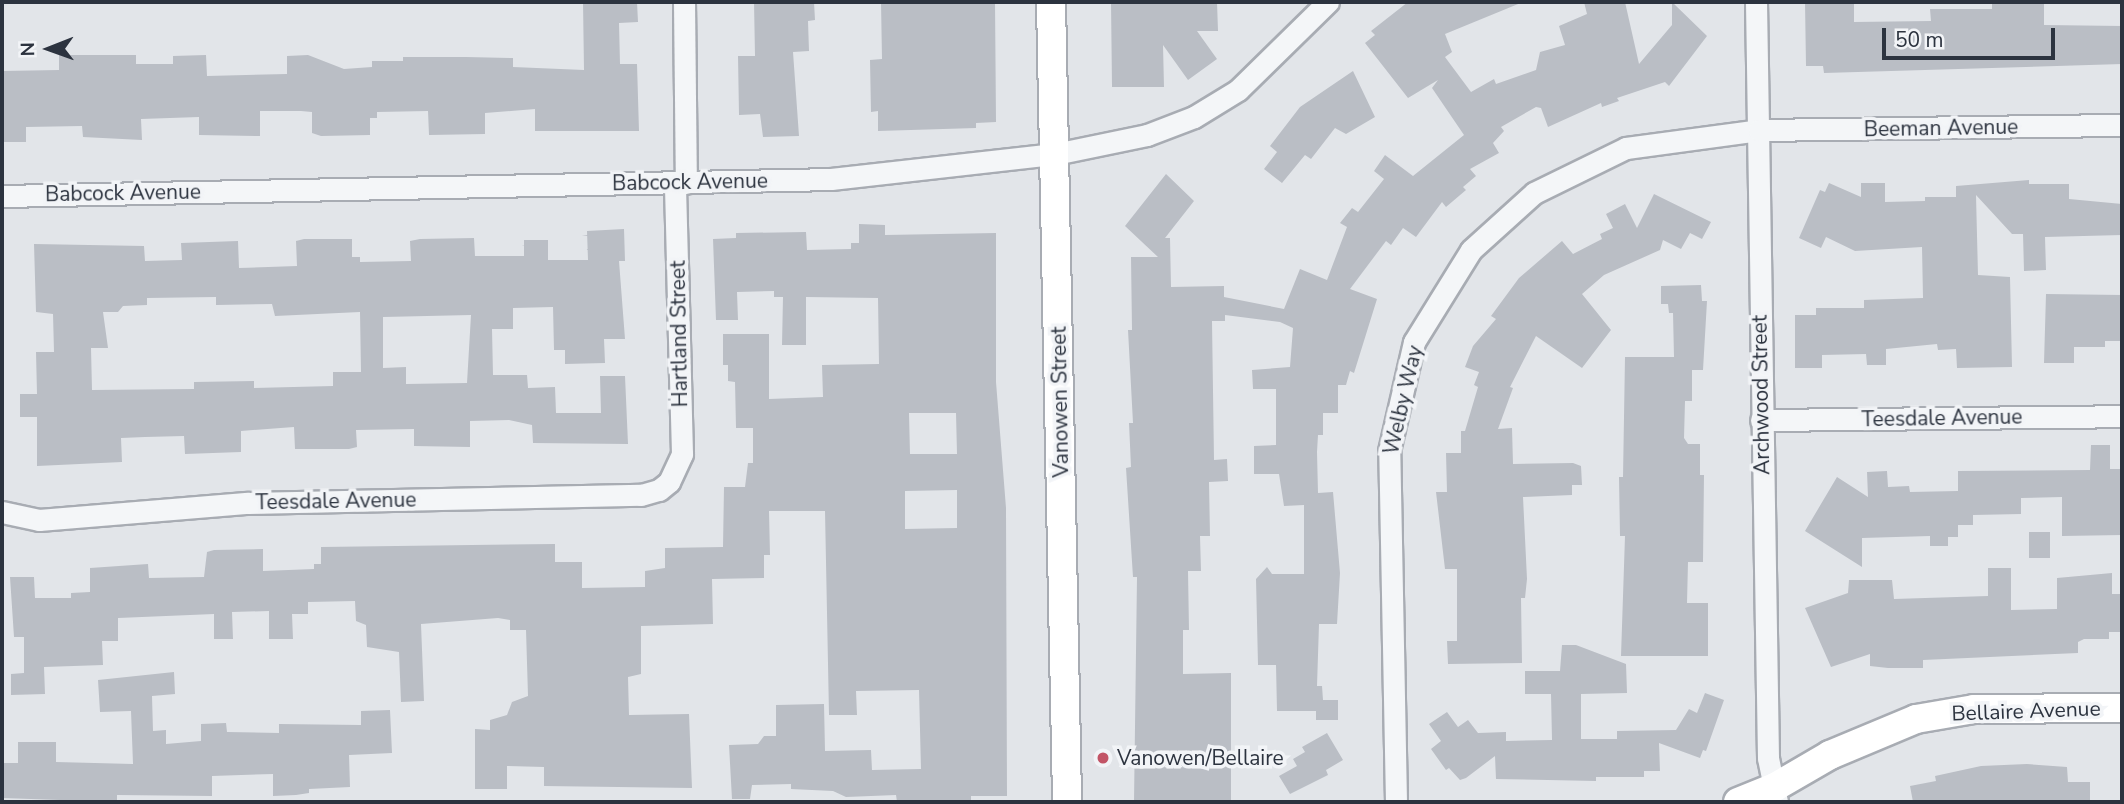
<!DOCTYPE html>
<html>
<head>
<meta charset="utf-8">
<style>
	body { margin:0 }
	#map { position:relative; width:2124px; height:804px; overflow:hidden; background:#e2e5e9; font-family:"Nunito Sans",sans-serif }
	div>[style] { position:absolute }
	.building>* { inset:0; background:#babec5; transform-origin:0 0 }
	.roads { filter:drop-shadow(2px 0 #a8acb3) drop-shadow(-2px 0 #a8acb3) drop-shadow(0 2px #a8acb3) drop-shadow(0 -2px #a8acb3) }
	.street>* { height:21px; margin:-10.5px; padding:0 10.5px; transform-origin:10.5px; border-radius:10.5px; background:#f4f6f8 }
	.secondary>* { height:28px; margin:-14px; padding:0 14px; transform-origin:14px; border-radius:14px; background:#fff }
	.dots>* { width:19px; height:19px; translate:-50% -50%; box-sizing:border-box; border:4px solid #f2f4f7; border-radius:50% }
	span { translate:-50% -50%; white-space:nowrap; text-align:center; line-height:1.15; -webkit-text-stroke:7px #f2f4f7; paint-order:stroke }
	.street-label { font-size:21px; color:#2c333f }
	.poi-label { font-size:21px; color:#2c333f }
	.left { translate:0 -50%; text-align:left }
	.frame { position:absolute; inset:0; border:4px solid #2c333f; pointer-events:none }
	.north { position:absolute; left:14px; top:14px; width:70px; height:70px; -webkit-text-stroke:5px #f2f4f7; paint-order:stroke; rotate:269deg; font-size:19px; font-weight:700; line-height:28px; text-align:center; color:#2c333f }
	.north::after { content:''; display:block; margin:auto; width:24px; height:32px; background:#2c333f; clip-path:polygon(50% 0,100% 100%,50% 72%,0 100%) }
	.scale { position:absolute; left:1882px; top:28px; width:173px; height:32px; box-sizing:border-box; border:4px solid #2c333f; border-top:0; padding-left:9px; font-size:21px; line-height:24px; white-space:nowrap; color:#2c333f; -webkit-text-stroke:5px #f2f4f7; paint-order:stroke }
</style>
</head>
<body>
<div id="map">
	<div class="building">
		<i style="clip-path:polygon(583px 2px,637px 2px,638px 22px,619px 23px,620px 64px,637px 64px,639px 131px,535px 131px,535px 109px,485px 113px,485px 134px,429px 135px,428px 111px,377px 112px,377px 118px,370px 118px,370px 135px,321px 136px,312px 133px,312px 112px,301px 111px,260px 111px,260px 136px,199px 135px,199px 117px,141px 119px,142px 140px,83px 137px,82px 126px,26px 127px,26px 142px,2px 142px,2px 71px,59px 70px,59px 55px,136px 55px,136px 64px,173px 64px,173px 56px,206px 55px,207px 76px,287px 74px,287px 56px,308px 55px,344px 69px,372px 67px,372px 61px,403px 61px,403px 57px,466px 57px,513px 58px,513px 67px,584px 70px)"></i>
		<i style="clip-path:polygon(754px 2px,814px 2px,815px 20px,808px 21px,809px 51px,793px 52px,799px 136px,763px 137px,760px 114px,739px 115px,738px 56px,755px 56px)"></i>
		<i style="clip-path:polygon(881px 2px,995px 2px,996px 122px,976px 123px,976px 128px,878px 131px,878px 111px,871px 112px,870px 60px,882px 59px)"></i>
		<i style="clip-path:polygon(1111px 2px,1217px 2px,1218px 31px,1197px 31px,1217px 59px,1188px 80px,1163px 45px,1164px 87px,1112px 87px)"></i>
		<i style="clip-path:polygon(1408px 2px,1523px 2px,1445px 34px,1452px 52px,1445px 57px,1471px 92px,1494px 79px,1496px 84px,1536px 70px,1540px 52px,1565px 45px,1559px 26px,1587px 14px,1584px 2px,1625px 2px,1639px 64px,1672px 25px,1672px 2px,1707px 36px,1669px 86px,1665px 82px,1617px 98px,1619px 101px,1602px 107px,1601px 103px,1548px 127px,1541px 108px,1536px 107px,1501px 127px,1504px 131px,1493px 143px,1499px 153px,1470px 169px,1476px 176px,1463px 187px,1466px 190px,1446px 207px,1442px 202px,1416px 237px,1403px 228px,1391px 245px,1386px 241px,1350px 289px,1377px 299px,1354px 373px,1350px 371px,1346px 385px,1338px 385px,1338px 413px,1323px 413px,1323px 435px,1318px 435px,1317px 452px,1318px 493px,1333px 492px,1340px 573px,1337px 624px,1319px 624px,1317px 686px,1322px 686px,1323px 700px,1338px 700px,1338px 720px,1316px 720px,1316px 711px,1277px 711px,1276px 665px,1258px 665px,1256px 579px,1267px 567px,1272px 574px,1304px 574px,1304px 505px,1284px 506px,1279px 474px,1254px 474px,1254px 446px,1276px 445px,1276px 389px,1253px 389px,1252px 370px,1290px 367px,1293px 328px,1280px 322px,1225px 315px,1225px 321px,1212px 321px,1214px 460px,1227px 459px,1228px 481px,1209px 482px,1210px 536px,1200px 536px,1201px 571px,1188px 571px,1189px 630px,1183px 630px,1183px 674px,1231px 673px,1231px 802px,1134px 802px,1137px 577px,1133px 577px,1126px 468px,1131px 467px,1129px 423px,1133px 423px,1128px 330px,1132px 330px,1131px 257px,1158px 257px,1125px 226px,1166px 174px,1194px 201px,1165px 238px,1170px 238px,1171px 287px,1224px 286px,1224px 297px,1284px 309px,1300px 269px,1327px 280px,1347px 227px,1340px 223px,1352px 208px,1358px 212px,1384px 179px,1374px 171px,1385px 155px,1413px 176px,1464px 135px,1432px 88px,1438px 80px,1408px 98px,1365px 43px,1375px 35px,1371px 31px)"></i>
		<i style="clip-path:polygon(1805px 2px,1854px 2px,1854px 22px,1931px 21px,1930px 9px,1992px 9px,1992px 2px,2044px 2px,2044px 25px,2122px 26px,2122px 64px,1824px 73px,1823px 66px,1806px 66px)"></i>
		<i style="clip-path:polygon(1353px 71px,1375px 117px,1346px 134px,1335px 128px,1311px 159px,1305px 155px,1282px 183px,1264px 169px,1277px 152px,1270px 146px,1300px 107px)"></i>
		<i style="clip-path:polygon(2029px 180px,2029px 184px,2069px 184px,2069px 199px,2122px 204px,2122px 235px,2045px 237px,2046px 270px,2024px 271px,2023px 234px,2012px 234px,1976px 195px,1978px 275px,2010px 277px,2012px 367px,1957px 368px,1956px 349px,1938px 350px,1937px 344px,1886px 349px,1886px 365px,1867px 365px,1866px 354px,1822px 355px,1822px 368px,1795px 368px,1795px 315px,1816px 315px,1816px 308px,1864px 308px,1864px 300px,1923px 298px,1922px 247px,1855px 251px,1826px 237px,1821px 248px,1799px 238px,1820px 190px,1825px 192px,1829px 183px,1861px 197px,1861px 183px,1885px 183px,1885px 202px,1925px 201px,1925px 197px,1956px 197px,1956px 186px)"></i>
		<i style="clip-path:polygon(1654px 194px,1711px 222px,1702px 239px,1690px 233px,1681px 249px,1663px 240px,1660px 250px,1604px 275px,1582px 294px,1611px 330px,1582px 368px,1536px 336px,1510px 387px,1513px 388px,1498px 429px,1512px 428px,1513px 464px,1573px 463px,1581px 466px,1582px 485px,1572px 485px,1572px 495px,1523px 497px,1527px 579px,1525px 598px,1521px 598px,1522px 663px,1448px 664px,1447px 641px,1457px 641px,1457px 569px,1445px 569px,1436px 492px,1447px 492px,1446px 453px,1461px 453px,1461px 431px,1465px 431px,1478px 387px,1474px 385px,1479px 372px,1465px 367px,1473px 346px,1496px 319px,1491px 316px,1519px 278px,1562px 241px,1573px 254px,1602px 239px,1600px 234px,1613px 228px,1606px 214px,1625px 204px,1637px 228px)"></i>
		<i style="clip-path:polygon(evenodd,859px 224px,885px 225px,885px 235px,996px 233px,996px 382px,1006px 508px,1007px 796px,971px 796px,971px 802px,897px 802px,896px 795px,846px 797px,833px 791px,791px 789px,791px 784px,752px 785px,750px 799px,732px 799px,729px 745px,758px 744px,764px 736px,776px 736px,776px 705px,824px 704px,825px 751px,871px 750px,872px 770px,921px 769px,919px 690px,856px 691px,857px 715px,829px 715px,825px 511px,769px 511px,770px 555px,764px 555px,764px 578px,712px 579px,713px 624px,641px 626px,641px 674px,628px 677px,629px 715px,689px 714px,692px 788px,544px 786px,544px 767px,507px 766px,507px 789px,475px 789px,475px 729px,490px 730px,490px 720px,507px 715px,512px 702px,528px 696px,526px 630px,510px 630px,510px 620px,498px 618px,421px 624px,424px 701px,401px 702px,399px 652px,367px 647px,366px 625px,356px 621px,355px 601px,308px 602px,308px 614px,292px 614px,293px 639px,269px 639px,269px 611px,232px 612px,233px 639px,214px 639px,214px 614px,118px 618px,118px 641px,102px 641px,103px 665px,44px 667px,45px 694px,11px 695px,11px 674px,24px 673px,24px 637px,14px 637px,10px 577px,34px 577px,35px 598px,71px 598px,71px 593px,90px 592px,90px 568px,148px 564px,149px 578px,204px 577px,207px 552px,214px 550px,263px 549px,263px 571px,314px 569px,314px 564px,321px 564px,321px 547px,555px 544px,555px 562px,582px 562px,582px 588px,645px 587px,645px 571px,665px 568px,665px 548px,723px 547px,724px 487px,745px 487px,748px 463px,753px 463px,753px 428px,736px 428px,735px 382px,728px 381px,728px 365px,723px 365px,723px 334px,769px 334px,769px 399px,823px 397px,822px 365px,879px 364px,878px 298px,806px 297px,806px 345px,782px 345px,783px 297px,774px 297px,774px 291px,737px 292px,738px 320px,716px 320px,713px 239px,736px 238px,736px 233px,806px 232px,807px 250px,851px 249px,851px 243px,859px 243px,859px 224px,909px 413px,956px 413px,957px 454px,910px 454px,909px 413px,859px 224px,957px 490px,957px 528px,905px 529px,905px 491px,957px 490px)"></i>
		<i style="clip-path:polygon(evenodd,624px 229px,625px 261px,619px 261px,625px 339px,604px 339px,605px 363px,565px 364px,565px 350px,554px 350px,553px 307px,513px 308px,513px 329px,492px 329px,493px 375px,527px 375px,528px 388px,555px 387px,556px 413px,601px 413px,600px 376px,625px 376px,628px 444px,533px 443px,532px 425px,509px 420px,470px 421px,470px 447px,414px 446px,414px 429px,356px 430px,357px 447px,349px 449px,295px 449px,294px 427px,241px 431px,241px 452px,185px 454px,184px 436px,145px 437px,121px 438px,122px 462px,37px 466px,37px 417px,20px 417px,20px 394px,37px 394px,36px 352px,54px 352px,53px 314px,36px 312px,34px 244px,144px 246px,145px 261px,182px 260px,181px 243px,238px 241px,239px 268px,297px 266px,296px 241px,304px 239px,352px 239px,352px 257px,360px 257px,360px 262px,411px 261px,410px 241px,420px 239px,474px 238px,475px 256px,524px 256px,524px 240px,548px 240px,548px 260px,588px 260px,587px 231px,624px 229px,216px 297px,216px 305px,272px 304px,275px 316px,360px 312px,361px 372px,333px 372px,333px 386px,254px 388px,254px 381px,194px 382px,194px 389px,92px 390px,91px 348px,108px 348px,103px 312px,118px 312px,123px 306px,147px 305px,147px 298px,216px 297px,624px 229px,471px 315px,467px 383px,406px 384px,406px 367px,383px 368px,383px 317px,471px 315px)"></i>
		<i style="clip-path:polygon(1701px 285px,1702px 301px,1707px 301px,1703px 370px,1692px 370px,1692px 401px,1685px 401px,1684px 438px,1688px 444px,1700px 444px,1700px 475px,1704px 475px,1703px 562px,1688px 562px,1687px 603px,1708px 603px,1708px 656px,1621px 656px,1625px 536px,1620px 536px,1619px 477px,1623px 477px,1625px 357px,1674px 357px,1673px 313px,1669px 313px,1668px 304px,1661px 304px,1661px 286px)"></i>
		<i style="clip-path:polygon(2046px 294px,2122px 295px,2122px 341px,2105px 341px,2105px 347px,2074px 347px,2074px 363px,2044px 363px)"></i>
		<i style="clip-path:polygon(2091px 445px,2110px 445px,2110px 469px,2122px 469px,2122px 535px,2062px 536px,2062px 497px,2021px 498px,2021px 514px,1973px 515px,1973px 525px,1958px 525px,1958px 537px,1948px 537px,1948px 546px,1930px 546px,1930px 536px,1862px 538px,1862px 567px,1805px 531px,1837px 477px,1868px 497px,1867px 472px,1887px 471px,1888px 487px,1909px 486px,1910px 492px,1958px 491px,1958px 471px,2090px 470px)"></i>
		<i style="left:2050px;top:532px;width:26px;height:21px;rotate:90deg"></i>
		<i style="clip-path:polygon(1988px 568px,2011px 568px,2011px 610px,2057px 609px,2057px 578px,2112px 573px,2112px 594px,2122px 594px,2122px 632px,2109px 632px,2109px 639px,2084px 639px,2078px 642px,2078px 653px,1923px 660px,1923px 668px,1888px 668px,1870px 666px,1870px 654px,1831px 667px,1805px 608px,1848px 593px,1849px 580px,1892px 580px,1894px 599px,1988px 596px)"></i>
		<i style="clip-path:polygon(1562px 645px,1576px 645px,1626px 664px,1627px 693px,1581px 694px,1581px 739px,1617px 739px,1617px 731px,1676px 730px,1689px 709px,1697px 713px,1705px 693px,1724px 700px,1706px 751px,1703px 750px,1700px 758px,1659px 743px,1660px 771px,1644px 771px,1644px 777px,1596px 777px,1596px 781px,1496px 779px,1495px 756px,1466px 778px,1460px 780px,1449px 768px,1446px 770px,1431px 749px,1441px 741px,1429px 724px,1447px 712px,1458px 727px,1468px 720px,1478px 733px,1506px 732px,1506px 741px,1552px 740px,1551px 694px,1525px 694px,1525px 671px,1560px 671px)"></i>
		<i style="clip-path:polygon(174px 672px,175px 694px,152px 696px,153px 731px,166px 730px,166px 744px,201px 741px,201px 724px,226px 723px,227px 732px,279px 733px,279px 724px,361px 725px,361px 711px,390px 710px,392px 753px,349px 755px,350px 787px,309px 789px,309px 793px,296px 795px,273px 796px,273px 774px,212px 776px,212px 796px,117px 795px,117px 802px,2px 798px,2px 763px,18px 763px,18px 742px,56px 742px,56px 762px,133px 764px,131px 711px,100px 712px,98px 680px)"></i>
		<i style="clip-path:polygon(1327px 733px,1343px 760px,1326px 770px,1328px 775px,1290px 794px,1279px 776px,1297px 766px,1293px 759px,1305px 752px,1302px 747px)"></i>
		<i style="clip-path:polygon(2027px 764px,2067px 767px,2068px 782px,2090px 782px,2090px 802px,1913px 802px,1910px 786px,1936px 781px,1935px 776px,1981px 766px)"></i>
	</div>
	<div class="roads">
		<div class="street">
			<i style="left:684px;top:2px;width:181px;rotate:89.4deg"></i>
			<i style="left:1756px;top:2px;width:756px;rotate:89.09deg"></i>
			<i style="left:1768px;top:758px;width:45px;rotate:78.4deg"></i>
			<i style="left:2px;top:196px;width:829px;rotate:-1.17deg"></i>
			<i style="left:831px;top:179px;width:225px;rotate:-6.4deg"></i>
			<i style="left:1055px;top:154px;width:94px;rotate:-11.7deg"></i>
			<i style="left:1147px;top:135px;width:50px;rotate:-21deg"></i>
			<i style="left:1194px;top:117px;width:52px;rotate:-31.5deg"></i>
			<i style="left:1238px;top:90px;width:126px;rotate:-44.4deg"></i>
			<i style="left:1761px;top:420px;width:361px;rotate:-0.6deg"></i>
			<i style="left:2px;top:512px;width:38px;rotate:12deg"></i>
			<i style="left:39px;top:520px;width:210px;rotate:-4.7deg"></i>
			<i style="left:248px;top:503px;width:393px;rotate:-1.2deg"></i>
			<i style="left:641px;top:495px;width:19px;rotate:-16deg"></i>
			<i style="left:659px;top:490px;width:13px;rotate:-39deg"></i>
			<i style="left:669px;top:482px;width:31px;rotate:-65deg"></i>
			<i style="left:682px;top:454px;width:271px;rotate:-91.5deg"></i>
			<i style="left:1396px;top:802px;width:351px;rotate:-91.1deg"></i>
			<i style="left:1389px;top:451px;width:112px;rotate:-77.1deg"></i>
			<i style="left:1414px;top:342px;width:108px;rotate:-58.2deg"></i>
			<i style="left:1471px;top:250px;width:85px;rotate:-42.1deg"></i>
			<i style="left:1534px;top:193px;width:102px;rotate:-26.1deg"></i>
			<i style="left:1626px;top:148px;width:134px;rotate:-7.7deg"></i>
			<i style="left:1759px;top:130px;width:363px;rotate:-0.8deg"></i>
		</div>
		<div class="secondary">
			<i style="left:1051px;top:2px;width:800px;rotate:88.85deg"></i>
			<i style="left:1738px;top:802px;width:40px;rotate:-22deg"></i>
			<i style="left:1775px;top:787px;width:64px;rotate:-30.2deg"></i>
			<i style="left:1830px;top:755px;width:93px;rotate:-22.7deg"></i>
			<i style="left:1916px;top:719px;width:59px;rotate:-9.8deg"></i>
			<i style="left:1974px;top:709px;width:148px;rotate:-0.4deg"></i>
		</div>
	</div>
	<div class="dots">
		<i style="left:1103px;top:758px;background:#c25466"></i>
	</div>
	<div class="street-label">
		<span style="left:1941px;top:128px;rotate:-1deg">Beeman Avenue</span>
		<span style="left:690px;top:182px;rotate:-1deg">Babcock Avenue</span>
		<span style="left:123px;top:193px;rotate:-1deg">Babcock Avenue</span>
		<span style="left:679px;top:334px;rotate:-91deg">Hartland Street</span>
		<span style="left:1761px;top:395px;rotate:-91deg">Archwood Street</span>
		<span style="left:1403px;top:400px;rotate:-77deg">Welby Way</span>
		<span style="left:1060px;top:402px;rotate:-91deg">Vanowen Street</span>
		<span style="left:1942px;top:418px;rotate:-1deg">Teesdale Avenue</span>
		<span style="left:336px;top:501px;rotate:-1deg">Teesdale Avenue</span>
		<span style="left:2026px;top:711px;rotate:-2deg">Bellaire Avenue</span>
	</div>
	<div class="poi-label">
		<span class="left" style="left:1117px;top:758px">Vanowen/Bellaire</span>
	</div>
	<div class="frame"></div>
	<div class="north">N</div>
	<div class="scale">50 m</div>
</div>
</body>
</html>
